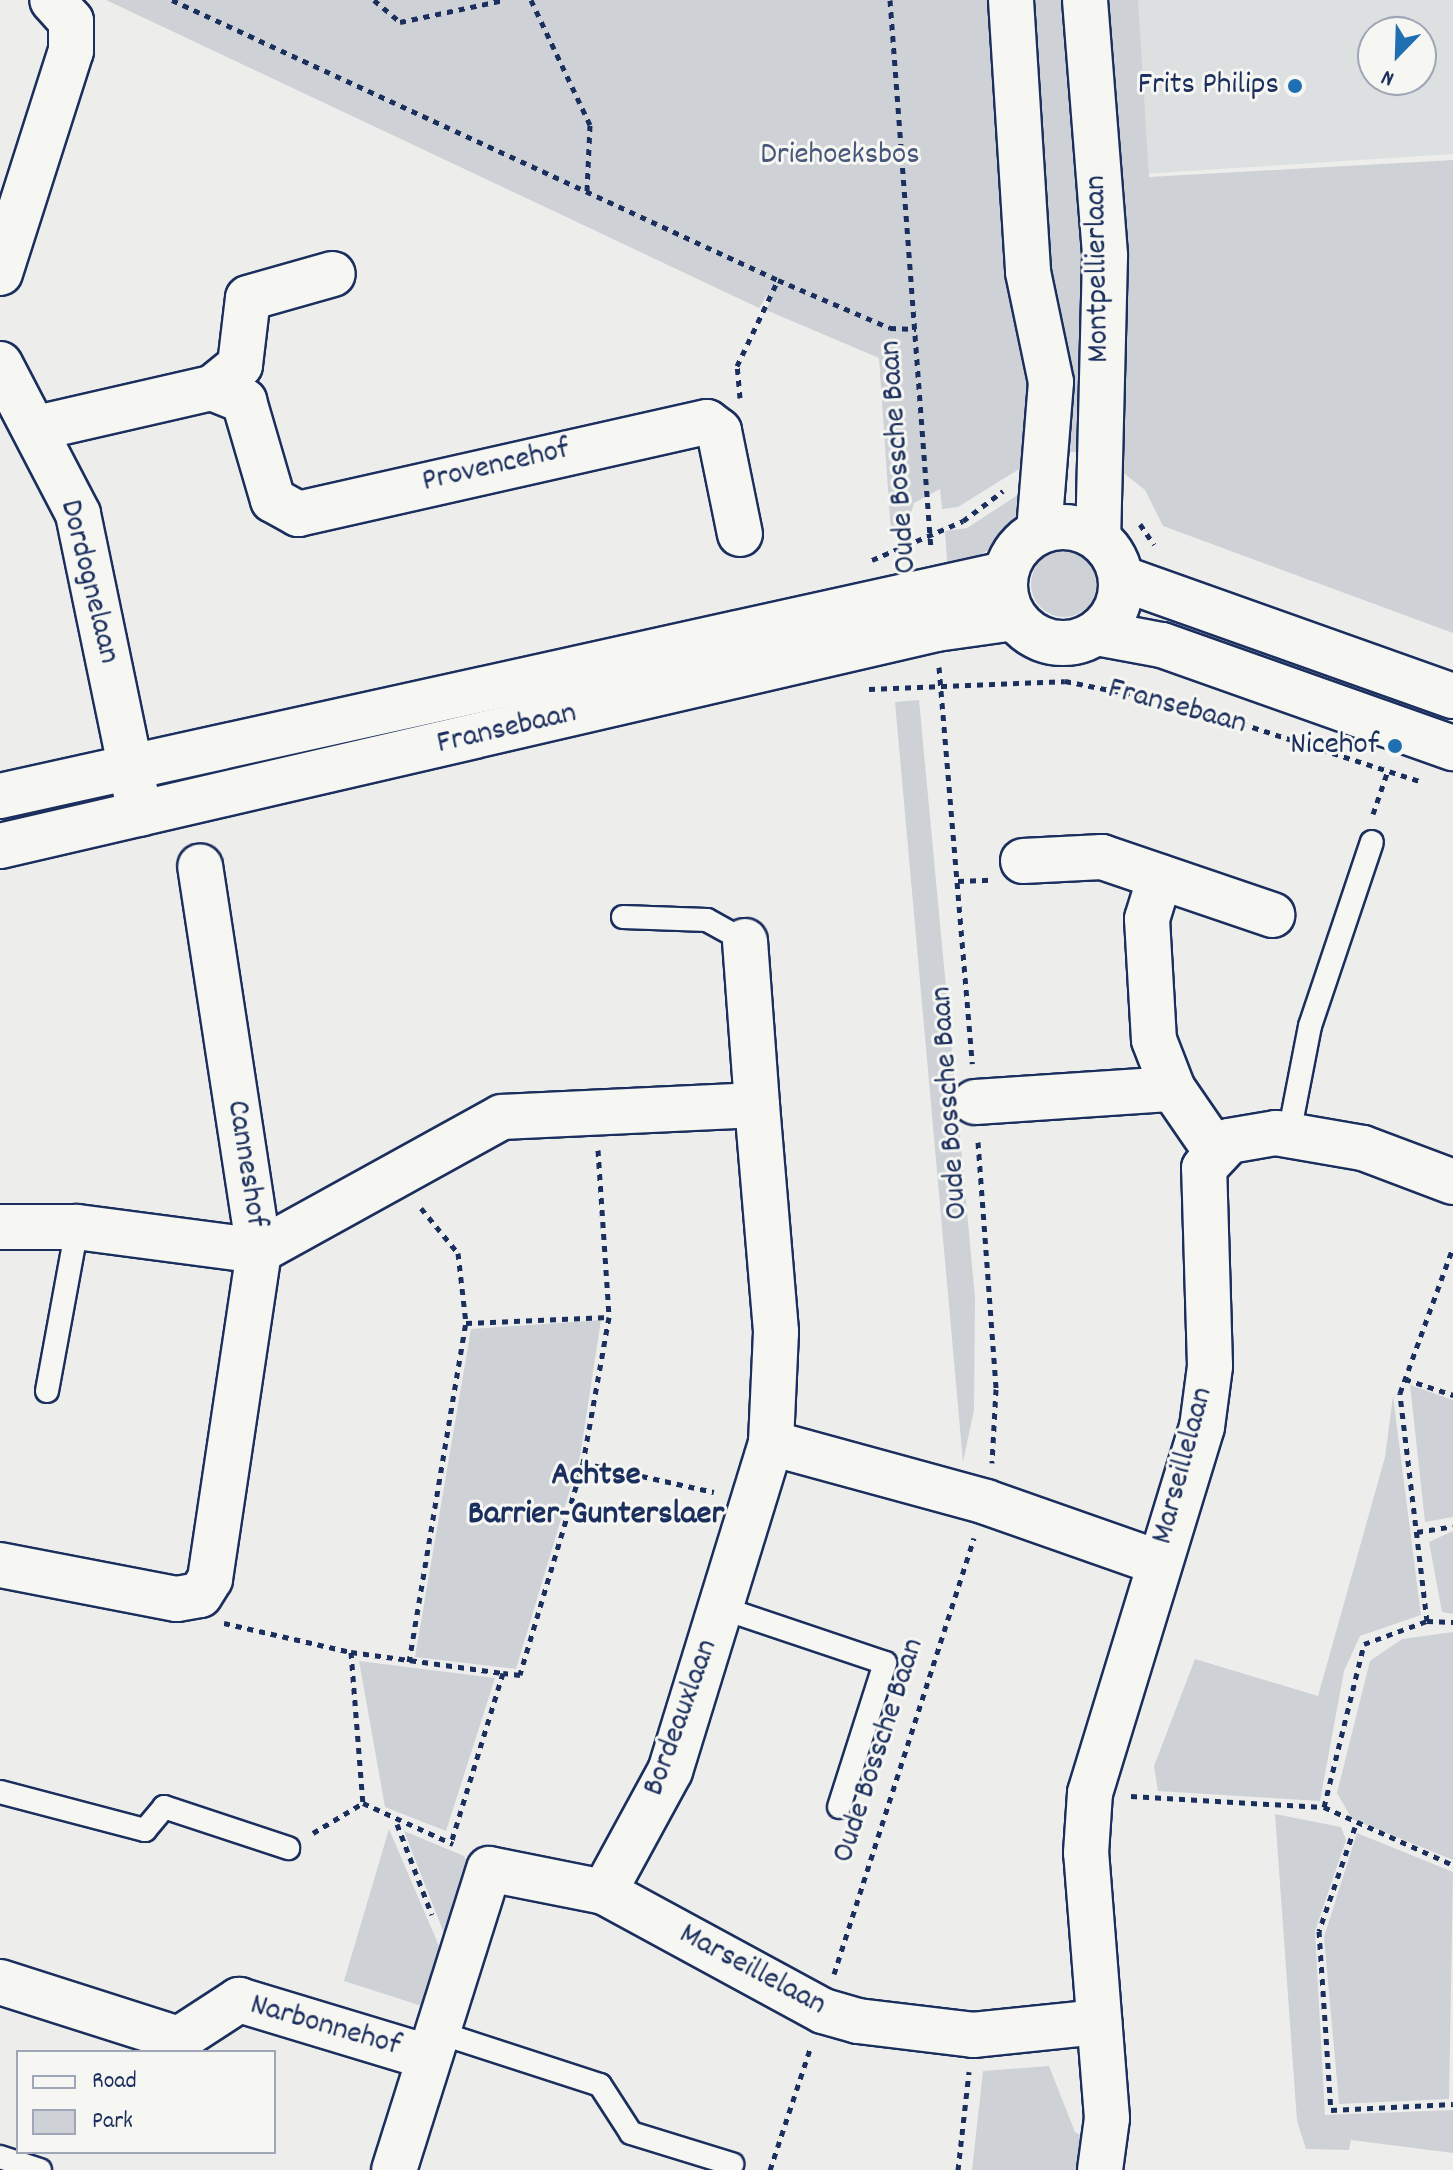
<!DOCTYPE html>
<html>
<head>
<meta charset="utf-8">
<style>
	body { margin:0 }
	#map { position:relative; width:1453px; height:2170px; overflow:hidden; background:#edeeec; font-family:Dekko,sans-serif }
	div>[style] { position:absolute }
	.built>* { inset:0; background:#dde0e1 }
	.green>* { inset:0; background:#ced2d7 }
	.round { border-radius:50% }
	.path>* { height:5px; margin-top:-2.5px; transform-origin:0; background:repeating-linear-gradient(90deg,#1b2f5e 0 6px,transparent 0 12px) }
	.roads { filter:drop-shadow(2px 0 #1b2f5e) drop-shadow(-2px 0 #1b2f5e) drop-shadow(0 2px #1b2f5e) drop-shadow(0 -2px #1b2f5e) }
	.lane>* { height:22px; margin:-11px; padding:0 11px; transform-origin:11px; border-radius:11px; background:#f6f6f2 }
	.street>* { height:44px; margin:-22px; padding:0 22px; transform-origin:22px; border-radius:22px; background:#f6f6f2 }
	.secondary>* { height:44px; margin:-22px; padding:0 22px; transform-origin:22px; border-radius:22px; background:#f6f6f2 }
	.secondary>.ring { margin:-22px; padding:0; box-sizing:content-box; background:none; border:44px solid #f6f6f2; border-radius:50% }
	.dots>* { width:22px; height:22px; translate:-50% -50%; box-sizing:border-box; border:4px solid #f6f6f2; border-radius:50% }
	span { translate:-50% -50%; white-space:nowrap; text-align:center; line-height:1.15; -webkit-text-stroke:6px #f6f6f2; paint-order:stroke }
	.poi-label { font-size:32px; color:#1b2f5e }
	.right { translate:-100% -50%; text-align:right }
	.park-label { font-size:32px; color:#48587c }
	.street-label { font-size:32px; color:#1b2f5e }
	.neighbourhood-label { font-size:34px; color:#1b2f5e; font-weight:700 }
	.legend { position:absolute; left:16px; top:2050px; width:260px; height:104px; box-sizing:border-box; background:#f6f6f2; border:2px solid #9ea6b7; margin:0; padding:10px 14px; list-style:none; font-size:24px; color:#1b2f5e }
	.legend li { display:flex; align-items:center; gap:16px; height:40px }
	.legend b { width:40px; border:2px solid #9ea6b7 }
	.north { position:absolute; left:1357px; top:16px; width:80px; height:80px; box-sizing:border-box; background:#f6f6f2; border:2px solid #9ea6b7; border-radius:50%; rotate:203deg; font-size:22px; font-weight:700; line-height:32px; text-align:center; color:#1b2f5e }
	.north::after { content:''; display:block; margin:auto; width:28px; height:36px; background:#1f6fb2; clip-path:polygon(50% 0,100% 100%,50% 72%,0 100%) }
</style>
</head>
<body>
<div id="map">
	<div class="built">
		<i style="clip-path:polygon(evenodd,1130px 0,1453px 0,1453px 154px,1142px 174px,1130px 0,1373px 32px,1421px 32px,1421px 80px,1373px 80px,1373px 32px)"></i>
	</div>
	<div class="green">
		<i style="clip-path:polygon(106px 0,1000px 0,1039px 367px,1024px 466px,958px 507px,942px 509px,940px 489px,914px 503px,907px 526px,891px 533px,879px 358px,766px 310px,772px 298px,767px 295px,759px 308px)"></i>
		<i style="clip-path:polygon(1036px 0,1062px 0,1088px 226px,1085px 453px,1059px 451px,1038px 170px)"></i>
		<i style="clip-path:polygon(1098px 0,1138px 0,1149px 177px,1453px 160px,1453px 633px,1163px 526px,1145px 490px,1120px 470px)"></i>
		<i style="clip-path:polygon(1033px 485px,1024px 511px,990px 549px,948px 574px,945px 531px,967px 528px)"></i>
		<i class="round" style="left:1031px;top:551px;width:66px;height:66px"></i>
		<i style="clip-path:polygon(919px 700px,975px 1297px,974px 1410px,963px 1462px,895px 702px)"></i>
		<i style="clip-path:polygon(601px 1320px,580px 1456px,516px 1669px,415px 1657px,471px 1329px)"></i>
		<i style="clip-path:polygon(1410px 1385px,1453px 1400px,1453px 1517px,1425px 1522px)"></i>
		<i style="clip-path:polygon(1393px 1396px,1421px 1615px,1360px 1636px,1344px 1671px,1320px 1801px,1158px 1791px,1154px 1766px,1195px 1659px,1318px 1696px,1385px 1457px)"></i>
		<i style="clip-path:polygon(1453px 1531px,1453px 1614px,1442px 1612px,1429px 1542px)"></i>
		<i style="clip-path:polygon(1453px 1632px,1453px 1860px,1352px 1819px,1337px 1793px,1370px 1661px,1402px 1639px)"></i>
		<i style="clip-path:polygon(359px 1661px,495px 1678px,446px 1831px,385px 1807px)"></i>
		<i style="clip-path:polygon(1275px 1814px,1341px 1827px,1346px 1840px,1315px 1931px,1325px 2115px,1453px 2110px,1453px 2153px,1351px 2140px,1349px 2150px,1306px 2149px,1297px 2121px)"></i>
		<i style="clip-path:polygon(389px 1829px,442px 1953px,425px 2007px,344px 1981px)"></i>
		<i style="clip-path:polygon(404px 1831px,464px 1856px,471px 1870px,447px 1941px)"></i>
		<i style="clip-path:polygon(1357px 1833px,1453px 1872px,1449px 2099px,1339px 2104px,1324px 1937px)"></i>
		<i style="clip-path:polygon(1049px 2066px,1075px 2132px,1088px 2140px,1085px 2170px,972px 2170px,983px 2071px)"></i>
	</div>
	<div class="path">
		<i style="left:172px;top:0;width:668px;rotate:24.8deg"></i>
		<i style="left:778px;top:280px;width:122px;rotate:23.2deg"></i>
		<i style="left:890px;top:328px;width:26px;rotate:2deg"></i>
		<i style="left:374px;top:0;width:34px;rotate:40deg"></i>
		<i style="left:400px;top:22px;width:106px;rotate:-11.9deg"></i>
		<i style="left:531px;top:0;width:138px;rotate:64.7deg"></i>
		<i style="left:590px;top:125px;width:66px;rotate:92.6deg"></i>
		<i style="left:890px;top:0;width:551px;rotate:85.73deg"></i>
		<i style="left:740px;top:398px;width:32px;rotate:-95deg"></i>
		<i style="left:737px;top:366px;width:95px;rotate:-64.5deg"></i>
		<i style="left:1140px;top:524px;width:25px;rotate:56deg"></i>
		<i style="left:872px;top:560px;width:99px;rotate:-23.2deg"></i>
		<i style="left:963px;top:521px;width:50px;rotate:-36.9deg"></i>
		<i style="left:939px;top:667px;width:398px;rotate:85.2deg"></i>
		<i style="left:869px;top:689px;width:196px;rotate:-2.3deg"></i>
		<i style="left:1065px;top:681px;width:121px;rotate:11.4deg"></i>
		<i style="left:1184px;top:705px;width:247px;rotate:17.9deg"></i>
		<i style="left:1373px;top:814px;width:43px;rotate:-71.1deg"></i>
		<i style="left:958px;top:881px;width:33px;rotate:-2deg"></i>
		<i style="left:978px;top:1142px;width:248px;rotate:85.8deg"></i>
		<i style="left:996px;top:1389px;width:74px;rotate:93.1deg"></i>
		<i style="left:598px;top:1150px;width:167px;rotate:86.2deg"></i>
		<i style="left:421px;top:1208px;width:58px;rotate:50.6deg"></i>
		<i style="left:458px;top:1253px;width:70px;rotate:83.5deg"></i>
		<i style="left:466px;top:1323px;width:143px;rotate:-2.4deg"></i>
		<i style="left:609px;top:1317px;width:148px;rotate:100.1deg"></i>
		<i style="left:583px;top:1463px;width:221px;rotate:106.6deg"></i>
		<i style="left:520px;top:1675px;width:17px;rotate:-173deg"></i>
		<i style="left:1405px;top:1379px;width:51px;rotate:18.4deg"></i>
		<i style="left:583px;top:1463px;width:134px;rotate:12.5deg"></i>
		<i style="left:1417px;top:1532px;width:36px;rotate:-9deg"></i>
		<i style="left:1427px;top:1621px;width:230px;rotate:-96.8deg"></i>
		<i style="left:1400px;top:1393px;width:155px;rotate:-70deg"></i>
		<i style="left:224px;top:1623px;width:130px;rotate:12.9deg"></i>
		<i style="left:351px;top:1652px;width:153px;rotate:7.9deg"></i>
		<i style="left:503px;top:1673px;width:178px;rotate:107deg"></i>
		<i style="left:351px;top:1652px;width:151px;rotate:85.5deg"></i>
		<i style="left:363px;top:1803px;width:99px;rotate:24.5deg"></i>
		<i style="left:409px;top:1662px;width:344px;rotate:-80.5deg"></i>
		<i style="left:1131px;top:1796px;width:193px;rotate:3.3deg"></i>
		<i style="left:1324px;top:1807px;width:141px;rotate:24.2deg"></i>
		<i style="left:1324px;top:1807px;width:168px;rotate:-76.2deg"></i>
		<i style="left:1364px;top:1644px;width:67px;rotate:-20.1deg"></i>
		<i style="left:1427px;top:1621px;width:26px;rotate:2deg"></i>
		<i style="left:397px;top:1824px;width:97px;rotate:69deg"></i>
		<i style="left:1355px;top:1827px;width:110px;rotate:109.1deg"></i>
		<i style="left:1319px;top:1931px;width:179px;rotate:86.2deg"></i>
		<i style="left:1331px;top:2110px;width:122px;rotate:-2.8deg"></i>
		<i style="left:313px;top:1833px;width:58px;rotate:-31deg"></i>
		<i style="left:834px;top:1974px;width:458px;rotate:-72.2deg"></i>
		<i style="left:770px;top:2170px;width:127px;rotate:-71.7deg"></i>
		<i style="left:958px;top:2170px;width:99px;rotate:-83.6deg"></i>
	</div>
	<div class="roads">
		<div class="lane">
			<i style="left:623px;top:917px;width:84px;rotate:2deg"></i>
			<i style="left:707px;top:920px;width:43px;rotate:28.9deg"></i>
			<i style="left:1289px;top:1134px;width:110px;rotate:-79deg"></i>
			<i style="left:1310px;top:1026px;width:194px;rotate:-71.4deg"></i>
			<i style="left:47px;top:1391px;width:167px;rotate:-79.6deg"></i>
			<i style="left:722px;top:1608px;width:172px;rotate:18.6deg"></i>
			<i style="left:885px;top:1663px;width:151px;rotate:107.7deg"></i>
			<i style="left:0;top:1792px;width:150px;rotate:14.7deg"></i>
			<i style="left:145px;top:1830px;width:30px;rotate:-50deg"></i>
			<i style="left:164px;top:1807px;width:131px;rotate:18.3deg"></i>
			<i style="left:437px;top:2032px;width:171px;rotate:18deg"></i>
			<i style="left:600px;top:2085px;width:57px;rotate:57.1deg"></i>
			<i style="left:631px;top:2133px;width:106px;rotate:17.1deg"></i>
			<i style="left:0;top:2157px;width:42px;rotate:18deg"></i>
		</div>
		<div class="street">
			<i style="left:0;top:273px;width:233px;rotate:-72.3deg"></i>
			<i style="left:71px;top:51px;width:30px;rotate:-90deg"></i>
			<i style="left:71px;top:21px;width:28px;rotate:-132deg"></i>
			<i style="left:0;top:364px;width:169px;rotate:62.5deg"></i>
			<i style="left:78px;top:514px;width:306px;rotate:78.3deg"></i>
			<i style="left:212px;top:388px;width:36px;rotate:-39deg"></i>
			<i style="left:240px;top:365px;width:67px;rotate:-83.2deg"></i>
			<i style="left:248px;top:298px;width:88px;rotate:-15.8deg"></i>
			<i style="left:37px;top:428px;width:180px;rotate:-12.9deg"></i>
			<i style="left:212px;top:388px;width:35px;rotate:22deg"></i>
			<i style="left:244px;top:401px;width:103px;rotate:73.7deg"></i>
			<i style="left:273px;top:500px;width:29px;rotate:29deg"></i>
			<i style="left:298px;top:514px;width:419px;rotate:-12.7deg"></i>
			<i style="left:707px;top:422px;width:15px;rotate:37deg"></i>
			<i style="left:719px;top:431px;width:105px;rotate:78.5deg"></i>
			<i style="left:1023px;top:861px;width:79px;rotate:-2.9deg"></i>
			<i style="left:1102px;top:857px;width:180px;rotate:18.8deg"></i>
			<i style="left:1160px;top:877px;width:44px;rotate:107.2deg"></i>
			<i style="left:1147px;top:919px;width:121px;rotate:86.7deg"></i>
			<i style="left:1154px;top:1040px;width:53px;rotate:68.8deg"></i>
			<i style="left:1173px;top:1089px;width:78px;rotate:55.5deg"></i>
			<i style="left:745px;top:941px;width:164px;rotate:85.8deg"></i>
			<i style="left:975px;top:1102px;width:198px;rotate:-3.8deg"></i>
			<i style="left:0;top:1227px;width:77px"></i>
			<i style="left:77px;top:1227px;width:184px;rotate:7.5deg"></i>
			<i style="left:259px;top:1251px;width:389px;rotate:-98.7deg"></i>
			<i style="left:771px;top:1443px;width:223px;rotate:15.3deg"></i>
			<i style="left:986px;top:1502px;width:183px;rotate:19.4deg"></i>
			<i style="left:0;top:1565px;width:180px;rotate:10.9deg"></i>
			<i style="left:177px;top:1599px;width:23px;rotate:-10deg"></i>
			<i style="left:200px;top:1595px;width:19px;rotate:-58deg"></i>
			<i style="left:210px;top:1579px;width:332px;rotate:-81.5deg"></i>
			<i style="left:259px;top:1251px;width:277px;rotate:-28.9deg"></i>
			<i style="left:502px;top:1117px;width:255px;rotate:-2.7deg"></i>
			<i style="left:757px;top:1105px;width:228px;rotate:85.2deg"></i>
			<i style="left:776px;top:1332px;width:111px;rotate:92.6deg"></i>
			<i style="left:771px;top:1443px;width:343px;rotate:107.1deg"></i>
			<i style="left:670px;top:1771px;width:138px;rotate:118.6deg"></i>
			<i style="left:604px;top:1892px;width:117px;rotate:-168.7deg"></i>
			<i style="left:489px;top:1869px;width:316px;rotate:107.5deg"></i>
			<i style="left:604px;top:1892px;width:249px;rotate:28.5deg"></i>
			<i style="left:823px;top:2011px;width:36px;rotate:16deg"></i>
			<i style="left:858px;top:2021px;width:116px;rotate:6.9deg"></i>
			<i style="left:973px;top:2035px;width:127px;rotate:-5.9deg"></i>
			<i style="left:0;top:1982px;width:188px;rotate:17.7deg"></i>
			<i style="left:179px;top:2039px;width:72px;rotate:-33deg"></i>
			<i style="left:239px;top:2000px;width:197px;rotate:16.8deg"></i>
			<i style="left:1100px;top:2170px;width:52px;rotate:-82.3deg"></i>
			<i style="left:1107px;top:2118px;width:266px;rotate:-94.5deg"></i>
			<i style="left:1086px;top:1853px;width:60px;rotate:-86.2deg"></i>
			<i style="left:1090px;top:1793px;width:383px;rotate:-73deg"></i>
			<i style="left:1202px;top:1427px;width:62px;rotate:-82.5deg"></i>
			<i style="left:1210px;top:1366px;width:198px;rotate:-91.7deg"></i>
			<i style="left:1204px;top:1168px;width:37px;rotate:-47deg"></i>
			<i style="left:1229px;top:1141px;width:48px;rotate:-9.7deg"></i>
			<i style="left:1276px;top:1133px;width:88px;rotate:9.8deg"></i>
			<i style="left:1363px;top:1148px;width:96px;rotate:20.7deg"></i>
		</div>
		<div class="secondary">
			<i style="left:1011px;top:0;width:273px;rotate:86.4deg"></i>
			<i style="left:1028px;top:272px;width:112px;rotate:78.2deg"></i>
			<i style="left:1051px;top:382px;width:149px;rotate:94.6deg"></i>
			<i style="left:1085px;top:0;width:257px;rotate:85.5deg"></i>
			<i style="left:1105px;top:256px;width:282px;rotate:91.4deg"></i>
			<i class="ring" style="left:1005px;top:527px;width:72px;height:72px"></i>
			<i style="left:1121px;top:578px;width:352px;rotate:19.6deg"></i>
			<i style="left:1097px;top:633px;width:66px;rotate:10.5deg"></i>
			<i style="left:1162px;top:645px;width:309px;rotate:19.5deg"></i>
			<i style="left:0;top:796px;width:1029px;rotate:-12.46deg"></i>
			<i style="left:0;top:846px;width:961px;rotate:-13.05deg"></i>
			<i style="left:936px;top:629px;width:79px;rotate:-8deg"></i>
		</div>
	</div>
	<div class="dots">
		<i style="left:1295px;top:86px;background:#1f6fb2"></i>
		<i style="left:1395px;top:746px;background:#1f6fb2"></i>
	</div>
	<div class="poi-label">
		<span class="right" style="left:1279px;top:86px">Frits Philips</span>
		<span class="right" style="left:1379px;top:746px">Nicehof</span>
	</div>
	<div class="park-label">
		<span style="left:840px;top:156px">Driehoeksbos</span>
	</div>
	<div class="street-label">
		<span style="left:1099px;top:269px;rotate:-91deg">Montpellierlaan</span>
		<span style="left:900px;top:457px;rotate:-94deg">Oude Bossche Baan</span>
		<span style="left:496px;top:467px;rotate:-13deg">Provencehof</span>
		<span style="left:88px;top:582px;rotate:76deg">Dordognelaan</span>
		<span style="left:1177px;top:708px;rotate:15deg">Fransebaan</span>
		<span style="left:507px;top:730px;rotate:-13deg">Fransebaan</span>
		<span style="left:951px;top:1103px;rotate:-94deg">Oude Bossche Baan</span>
		<span style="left:245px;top:1164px;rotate:81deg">Canneshof</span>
		<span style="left:1184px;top:1466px;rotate:-75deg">Marseillelaan</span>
		<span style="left:682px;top:1718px;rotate:-70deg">Bordeauxlaan</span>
		<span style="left:880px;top:1751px;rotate:-72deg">Oude Bossche Baan</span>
		<span style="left:752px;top:1971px;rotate:28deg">Marseillelaan</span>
		<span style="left:325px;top:2027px;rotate:16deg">Narbonnehof</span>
	</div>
	<div class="neighbourhood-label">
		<span style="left:596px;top:1496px">Achtse<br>Barrier-Gunterslaer</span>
	</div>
	<ul class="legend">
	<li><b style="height:10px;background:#f6f6f2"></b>Road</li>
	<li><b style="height:22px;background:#ced2d7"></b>Park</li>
	</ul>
	<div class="north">N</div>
</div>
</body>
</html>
